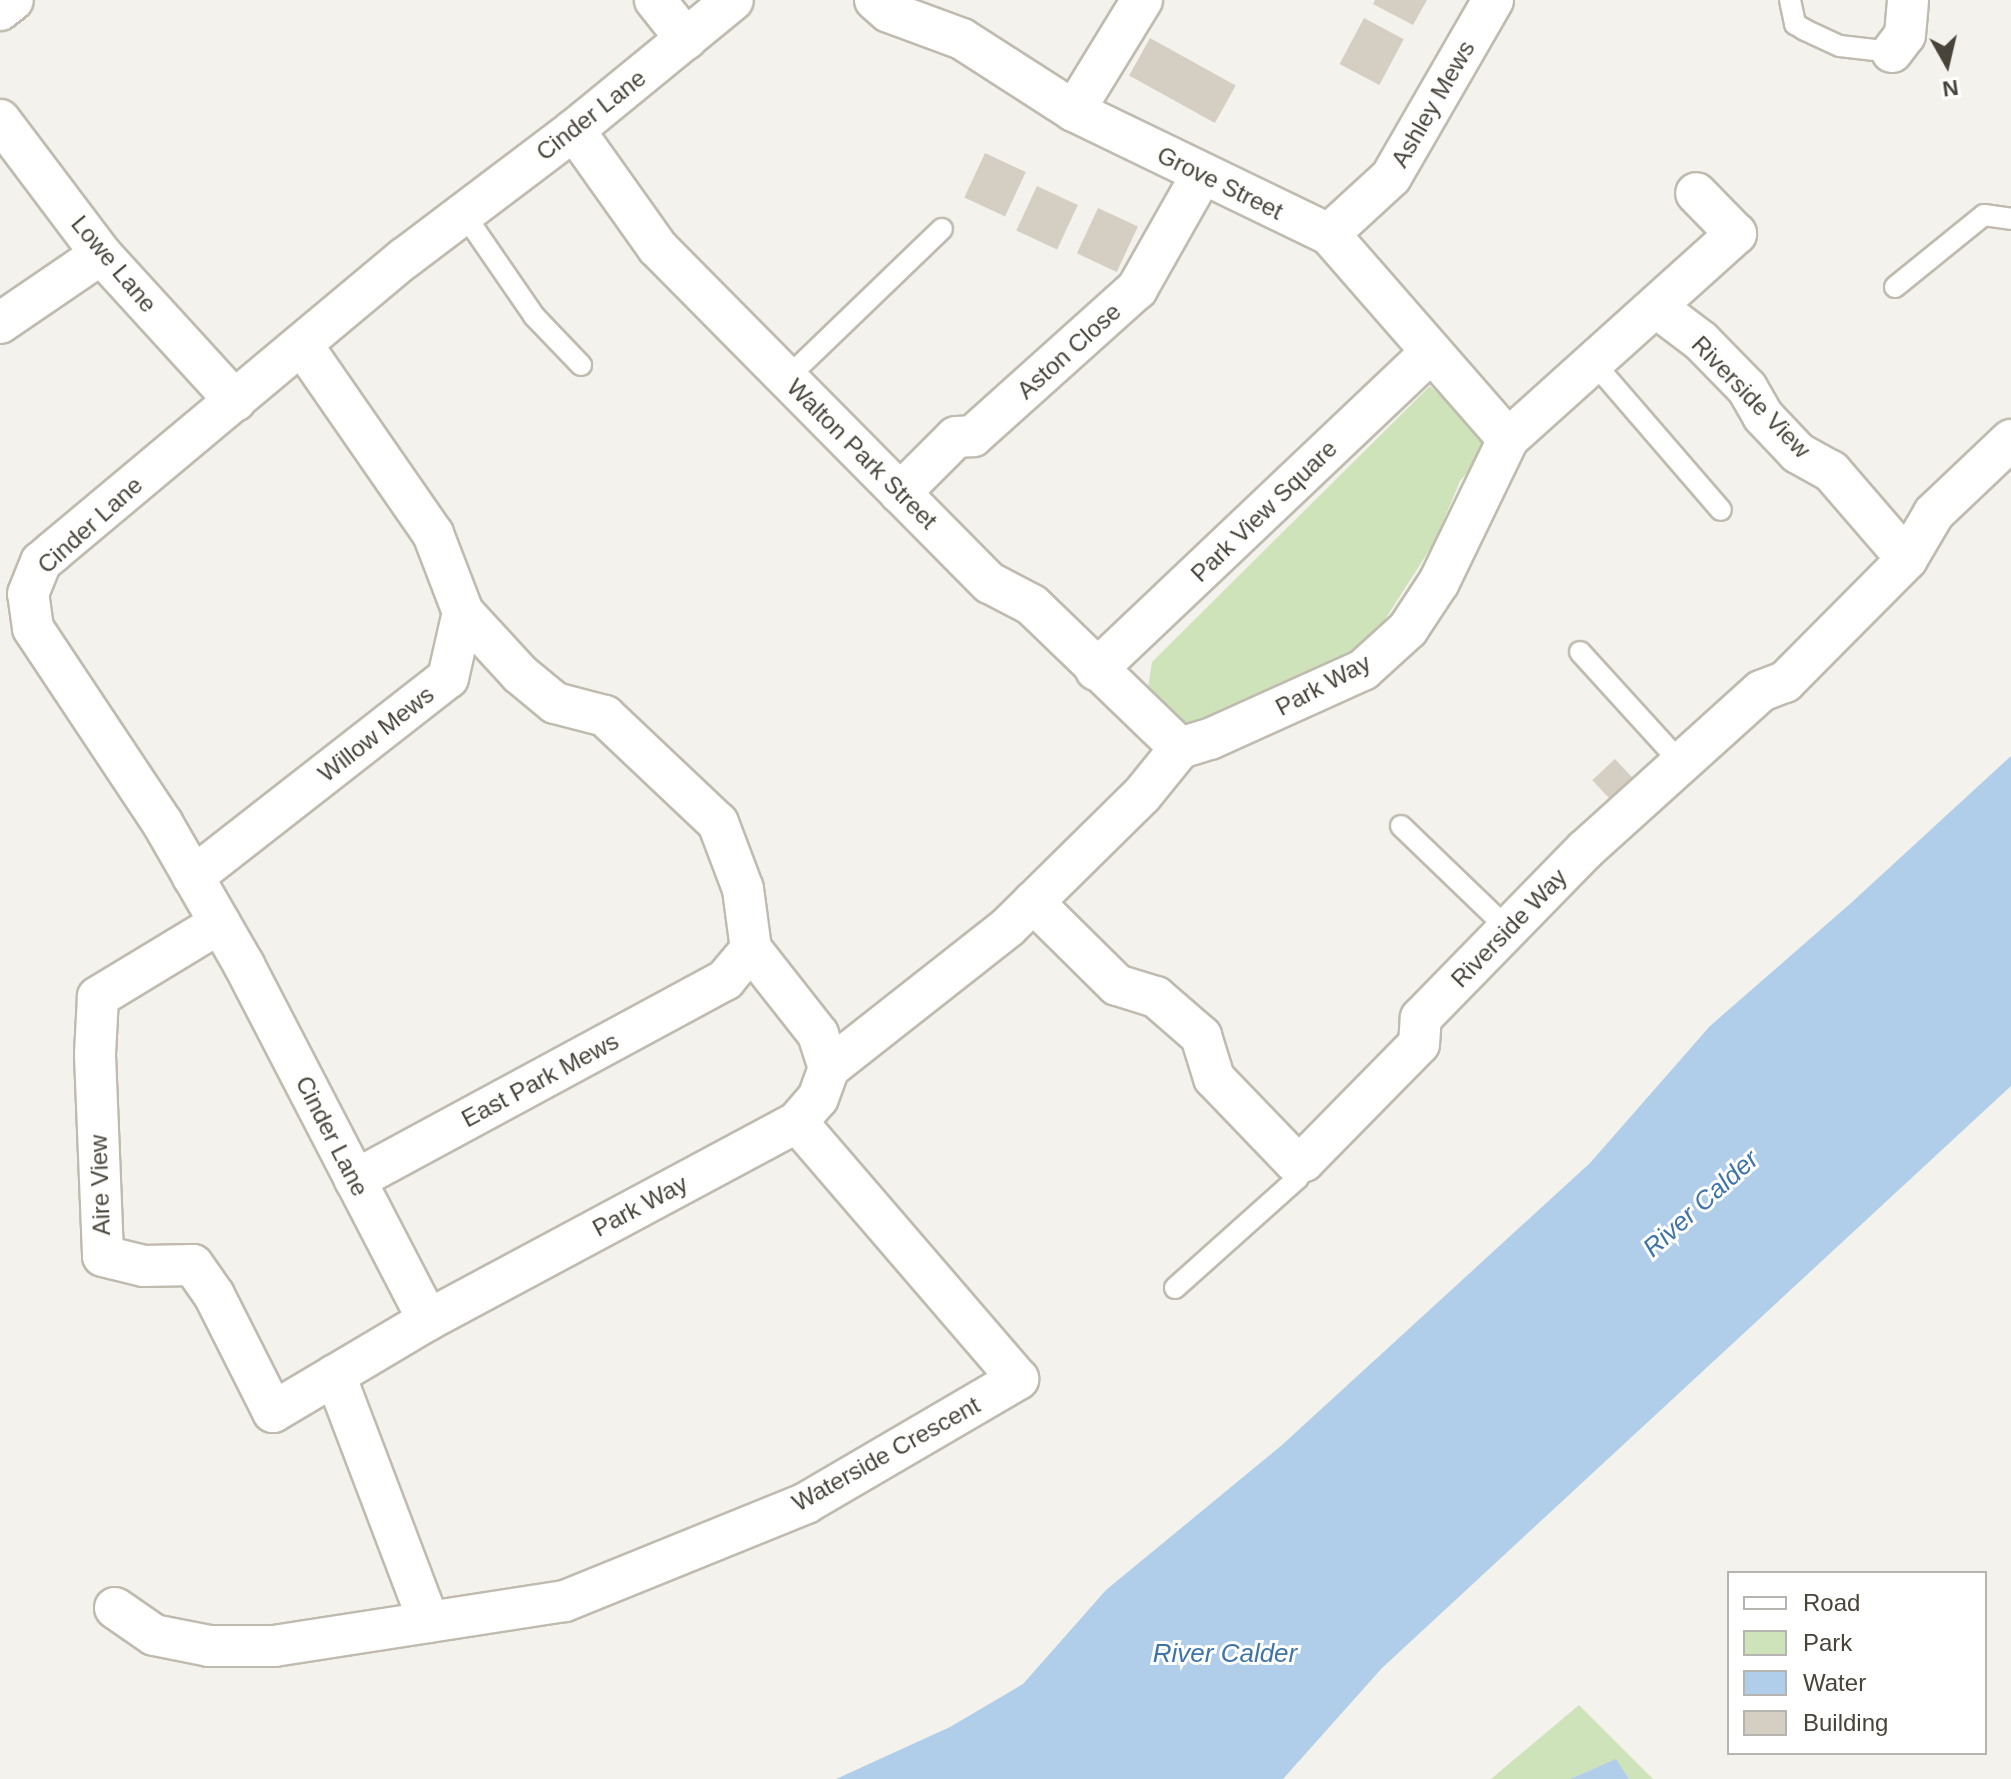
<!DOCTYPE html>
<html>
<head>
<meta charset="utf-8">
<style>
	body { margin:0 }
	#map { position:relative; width:2011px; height:1779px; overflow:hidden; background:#f4f2ec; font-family:Helvetica,sans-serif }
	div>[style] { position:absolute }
	.green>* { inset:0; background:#cee3ba }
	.water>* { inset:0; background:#b0cee9 }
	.building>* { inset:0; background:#d5cfc3; transform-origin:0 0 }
	.roads { filter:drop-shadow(2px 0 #bfbbaf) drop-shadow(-2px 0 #bfbbaf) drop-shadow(0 2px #bfbbaf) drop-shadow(0 -2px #bfbbaf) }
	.service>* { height:20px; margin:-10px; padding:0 10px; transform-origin:10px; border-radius:10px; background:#fff }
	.minor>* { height:40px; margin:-20px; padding:0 20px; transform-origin:20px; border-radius:20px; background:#fff }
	span { translate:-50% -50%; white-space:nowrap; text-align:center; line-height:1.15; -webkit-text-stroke:6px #fff; paint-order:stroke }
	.street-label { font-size:24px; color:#48443a }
	.water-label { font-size:26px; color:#3f74a8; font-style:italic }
	.legend { position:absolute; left:1727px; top:1571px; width:260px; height:184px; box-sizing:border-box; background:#fff; border:2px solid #b6b4b0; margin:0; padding:10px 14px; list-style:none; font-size:24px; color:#48443a }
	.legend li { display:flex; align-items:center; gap:16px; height:40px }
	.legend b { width:40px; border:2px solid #b6b4b0 }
	.north { position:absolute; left:1907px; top:24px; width:80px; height:80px; -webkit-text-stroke:6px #fff; paint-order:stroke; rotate:172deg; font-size:22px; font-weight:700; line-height:32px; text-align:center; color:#48443a }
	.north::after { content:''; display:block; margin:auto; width:28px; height:36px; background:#48443a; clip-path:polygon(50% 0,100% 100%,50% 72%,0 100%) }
</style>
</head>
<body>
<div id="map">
	<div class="green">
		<i style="clip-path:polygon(1430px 386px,1479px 432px,1485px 443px,1476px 462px,1460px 481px,1435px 541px,1372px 640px,1305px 676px,1183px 730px,1148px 688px,1152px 662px)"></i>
		<i style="clip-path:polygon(1579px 1705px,1653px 1779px,1629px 1779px,1615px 1760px,1570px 1779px,1491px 1779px)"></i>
	</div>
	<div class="water">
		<i style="clip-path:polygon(2011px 756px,2011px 1086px,1382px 1668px,1283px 1779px,836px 1779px,950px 1727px,1023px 1684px,1106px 1590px,1282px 1445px,1590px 1163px,1710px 1026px,1851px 903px)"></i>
		<i style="clip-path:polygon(1616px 1759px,1629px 1779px,1570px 1779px)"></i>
	</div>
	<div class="building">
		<i style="clip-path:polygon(1375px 0,1427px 0,1413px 25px,1373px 4px)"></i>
		<i style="left:1364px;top:18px;width:45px;height:52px;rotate:28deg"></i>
		<i style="left:1150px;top:38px;width:98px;height:43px;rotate:29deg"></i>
		<i style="left:985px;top:153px;width:45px;height:49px;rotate:25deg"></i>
		<i style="left:1037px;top:186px;width:45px;height:49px;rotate:25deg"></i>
		<i style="left:1098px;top:208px;width:44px;height:50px;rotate:25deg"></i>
		<i style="left:1615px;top:759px;width:44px;height:31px;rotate:47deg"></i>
	</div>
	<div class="roads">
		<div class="service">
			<i style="left:1790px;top:0;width:25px;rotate:78deg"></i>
			<i style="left:1795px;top:24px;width:12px;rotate:31deg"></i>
			<i style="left:1805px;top:30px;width:38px;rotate:25deg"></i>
			<i style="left:1840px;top:46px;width:52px;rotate:6.6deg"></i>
			<i style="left:464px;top:214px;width:124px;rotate:55.5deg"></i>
			<i style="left:534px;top:316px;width:68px;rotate:46.2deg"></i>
			<i style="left:1895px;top:287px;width:114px;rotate:-39deg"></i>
			<i style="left:1984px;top:215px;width:27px;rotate:8deg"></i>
			<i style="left:1594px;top:363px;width:194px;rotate:49.2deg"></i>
			<i style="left:787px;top:378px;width:215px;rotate:-43.9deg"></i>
			<i style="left:1580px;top:652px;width:150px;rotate:47.7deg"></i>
			<i style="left:1401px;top:826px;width:149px;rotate:43.9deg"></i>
			<i style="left:1175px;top:1288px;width:165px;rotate:-41.8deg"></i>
			<i style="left:1298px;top:1178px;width:18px;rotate:-71deg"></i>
		</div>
		<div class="minor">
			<i style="left:655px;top:0;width:50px;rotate:51.5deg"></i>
			<i style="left:875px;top:0;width:18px;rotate:41deg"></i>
			<i style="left:889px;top:12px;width:78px;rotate:20.3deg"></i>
			<i style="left:962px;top:39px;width:133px;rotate:32.7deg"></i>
			<i style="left:1074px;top:111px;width:283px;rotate:25.8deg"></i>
			<i style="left:1329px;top:234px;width:272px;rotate:48.9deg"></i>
			<i style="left:0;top:10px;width:16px;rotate:-38deg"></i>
			<i style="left:1892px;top:52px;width:21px;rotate:-53deg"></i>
			<i style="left:1905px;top:35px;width:35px;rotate:-85deg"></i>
			<i style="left:1074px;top:111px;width:130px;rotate:-58.5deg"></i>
			<i style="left:0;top:120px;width:168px;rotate:53deg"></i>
			<i style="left:101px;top:254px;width:199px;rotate:47.6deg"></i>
			<i style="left:574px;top:130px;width:143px;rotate:54.6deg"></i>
			<i style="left:657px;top:247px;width:473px;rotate:45.3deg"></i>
			<i style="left:990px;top:583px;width:47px;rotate:27.6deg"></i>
			<i style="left:1032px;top:605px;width:206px;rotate:44deg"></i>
			<i style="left:1329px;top:234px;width:84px;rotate:-42.6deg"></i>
			<i style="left:1391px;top:177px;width:204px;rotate:-60deg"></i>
			<i style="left:1656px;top:307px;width:56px;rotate:37.1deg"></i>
			<i style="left:1701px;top:341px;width:66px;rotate:45.6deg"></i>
			<i style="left:1747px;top:388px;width:32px;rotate:60deg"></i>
			<i style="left:1763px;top:416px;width:51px;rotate:46.6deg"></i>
			<i style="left:1798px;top:453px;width:38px;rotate:29deg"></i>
			<i style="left:1831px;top:471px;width:116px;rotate:49.2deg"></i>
			<i style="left:0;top:323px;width:122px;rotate:-34.3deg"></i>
			<i style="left:900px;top:493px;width:79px;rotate:-45deg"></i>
			<i style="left:956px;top:437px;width:17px;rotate:-3deg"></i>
			<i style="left:973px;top:436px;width:220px;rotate:-41.9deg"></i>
			<i style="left:1137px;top:289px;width:132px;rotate:-60.5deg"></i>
			<i style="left:1096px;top:670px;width:462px;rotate:-43.5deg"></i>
			<i style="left:193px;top:877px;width:323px;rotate:-38deg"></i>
			<i style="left:448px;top:678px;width:68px;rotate:-77.2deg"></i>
			<i style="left:463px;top:612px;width:84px;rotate:-111deg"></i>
			<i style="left:433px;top:534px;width:230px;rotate:-124.7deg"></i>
			<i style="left:1033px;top:902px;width:118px;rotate:44.7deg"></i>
			<i style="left:1117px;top:985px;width:41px;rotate:17.1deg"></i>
			<i style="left:1156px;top:997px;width:60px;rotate:40.9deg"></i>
			<i style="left:1201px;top:1036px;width:44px;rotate:72.8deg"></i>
			<i style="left:1214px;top:1078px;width:115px;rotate:46.1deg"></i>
			<i style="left:1294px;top:1161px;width:10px"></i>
			<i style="left:1304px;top:1161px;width:164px;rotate:-45.5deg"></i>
			<i style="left:1419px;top:1044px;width:26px;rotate:-86deg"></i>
			<i style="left:1421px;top:1018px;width:235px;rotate:-45.7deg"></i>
			<i style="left:1585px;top:850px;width:237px;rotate:-42.1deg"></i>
			<i style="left:1761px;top:691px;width:26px;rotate:-21deg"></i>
			<i style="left:1785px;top:682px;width:173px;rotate:-45.2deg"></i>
			<i style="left:1907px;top:559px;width:53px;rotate:-59.6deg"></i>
			<i style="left:1934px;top:513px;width:106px;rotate:-43.5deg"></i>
			<i style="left:220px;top:923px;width:143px;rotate:148.8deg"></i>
			<i style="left:98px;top:997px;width:58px;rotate:93deg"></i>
			<i style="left:95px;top:1055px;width:201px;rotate:87.7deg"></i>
			<i style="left:103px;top:1256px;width:42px;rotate:13.7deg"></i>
			<i style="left:144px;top:1266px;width:49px;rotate:-1.2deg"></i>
			<i style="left:193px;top:1265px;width:37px;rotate:55deg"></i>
			<i style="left:214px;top:1295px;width:131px;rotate:63.2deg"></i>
			<i style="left:273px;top:1412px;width:180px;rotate:-30.7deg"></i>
			<i style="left:428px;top:1320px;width:419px;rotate:-28.2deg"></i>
			<i style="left:797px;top:1122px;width:32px;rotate:-49deg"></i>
			<i style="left:818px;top:1098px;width:32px;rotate:-70deg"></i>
			<i style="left:829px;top:1068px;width:36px;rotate:-108deg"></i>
			<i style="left:818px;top:1034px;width:108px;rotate:-128.2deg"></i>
			<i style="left:829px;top:1068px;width:228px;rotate:-38.2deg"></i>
			<i style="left:1008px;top:927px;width:188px;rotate:-44.6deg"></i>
			<i style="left:1142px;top:795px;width:60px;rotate:-51deg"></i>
			<i style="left:1180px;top:748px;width:31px;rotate:-17deg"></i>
			<i style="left:1210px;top:739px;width:168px;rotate:-24.3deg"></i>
			<i style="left:1363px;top:670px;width:61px;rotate:-42.3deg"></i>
			<i style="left:1408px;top:629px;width:56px;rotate:-56.6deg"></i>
			<i style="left:1439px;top:582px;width:159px;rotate:-64.2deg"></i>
			<i style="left:1508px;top:439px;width:307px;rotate:-42deg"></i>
			<i style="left:1736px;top:234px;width:57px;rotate:-134.3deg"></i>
			<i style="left:355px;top:1180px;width:421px;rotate:-28.4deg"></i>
			<i style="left:725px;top:980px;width:40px;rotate:-50deg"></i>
			<i style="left:751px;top:949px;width:61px;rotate:-97.6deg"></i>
			<i style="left:743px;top:889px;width:71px;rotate:-110.7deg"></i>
			<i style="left:718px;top:823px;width:156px;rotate:-136.6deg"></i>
			<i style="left:605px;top:716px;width:52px;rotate:-165.4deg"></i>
			<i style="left:555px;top:703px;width:45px;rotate:-140.4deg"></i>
			<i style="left:520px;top:674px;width:84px;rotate:-132.6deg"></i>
			<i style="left:428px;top:1320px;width:400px;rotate:-117.4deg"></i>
			<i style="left:244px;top:965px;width:163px;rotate:-119.9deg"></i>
			<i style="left:163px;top:824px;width:235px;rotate:-123.6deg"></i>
			<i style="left:33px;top:628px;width:34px;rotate:-98deg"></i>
			<i style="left:28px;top:594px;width:35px;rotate:-68deg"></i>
			<i style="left:41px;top:562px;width:17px;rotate:-40deg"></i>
			<i style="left:54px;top:551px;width:457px;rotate:-39.9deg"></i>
			<i style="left:405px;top:258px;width:212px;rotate:-37.1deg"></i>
			<i style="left:574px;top:130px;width:205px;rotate:-39.3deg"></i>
			<i style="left:335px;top:1375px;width:264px;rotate:69.2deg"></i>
			<i style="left:115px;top:1608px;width:47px;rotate:34.7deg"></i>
			<i style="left:154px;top:1635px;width:56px;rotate:11.3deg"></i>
			<i style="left:209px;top:1646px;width:65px"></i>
			<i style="left:274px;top:1646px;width:294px;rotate:-8.8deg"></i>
			<i style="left:565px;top:1601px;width:260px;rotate:-22.1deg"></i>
			<i style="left:806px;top:1503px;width:246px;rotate:-30.3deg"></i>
			<i style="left:1018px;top:1379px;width:339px;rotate:-130.7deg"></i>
		</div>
	</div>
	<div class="street-label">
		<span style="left:1433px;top:104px;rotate:-60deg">Ashley Mews</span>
		<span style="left:591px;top:115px;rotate:-38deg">Cinder Lane</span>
		<span style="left:1220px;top:183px;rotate:26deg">Grove Street</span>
		<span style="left:114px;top:264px;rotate:50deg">Lowe Lane</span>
		<span style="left:1069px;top:351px;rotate:-42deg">Aston Close</span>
		<span style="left:1751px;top:397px;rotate:46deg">Riverside View</span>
		<span style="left:862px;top:454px;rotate:45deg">Walton Park Street</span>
		<span style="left:1264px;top:511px;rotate:-44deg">Park View Square</span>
		<span style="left:90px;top:525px;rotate:-42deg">Cinder Lane</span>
		<span style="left:1323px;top:685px;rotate:-28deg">Park Way</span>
		<span style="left:376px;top:734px;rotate:-38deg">Willow Mews</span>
		<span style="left:1509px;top:928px;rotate:-46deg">Riverside Way</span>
		<span style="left:540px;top:1080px;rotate:-28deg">East Park Mews</span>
		<span style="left:332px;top:1136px;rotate:63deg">Cinder Lane</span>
		<span style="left:100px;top:1185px;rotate:-92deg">Aire View</span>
		<span style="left:640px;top:1206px;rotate:-28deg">Park Way</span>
		<span style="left:886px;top:1454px;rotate:-29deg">Waterside Crescent</span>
	</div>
	<div class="water-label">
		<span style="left:1701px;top:1204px;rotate:-42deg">River Calder</span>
		<span style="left:1225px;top:1654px">River Calder</span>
	</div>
	<ul class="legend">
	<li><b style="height:10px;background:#fff"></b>Road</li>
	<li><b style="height:22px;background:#cee3ba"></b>Park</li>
	<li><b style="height:22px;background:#b0cee9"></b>Water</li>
	<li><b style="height:22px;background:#d5cfc3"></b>Building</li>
	</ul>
	<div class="north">N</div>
</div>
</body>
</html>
